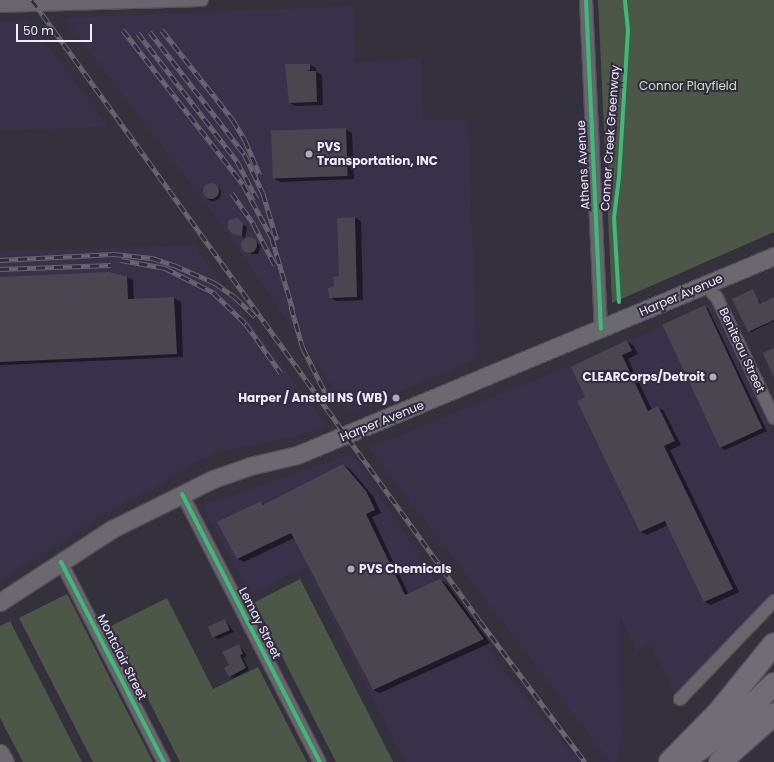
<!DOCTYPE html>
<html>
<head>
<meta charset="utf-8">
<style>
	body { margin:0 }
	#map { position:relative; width:774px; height:762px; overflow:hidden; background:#34303c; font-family:Poppins,sans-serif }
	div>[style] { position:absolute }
	.built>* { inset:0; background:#39304a }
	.green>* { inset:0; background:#4c5748; transform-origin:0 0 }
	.shadow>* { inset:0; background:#0007 }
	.round { border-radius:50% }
	.building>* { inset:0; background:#4a4650; transform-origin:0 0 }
	.roads { filter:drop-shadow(1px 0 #534f5a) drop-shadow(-1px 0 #534f5a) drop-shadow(0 1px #534f5a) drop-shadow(0 -1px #534f5a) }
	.street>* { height:12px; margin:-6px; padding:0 6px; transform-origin:6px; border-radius:6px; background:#68666c }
	.secondary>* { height:17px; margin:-8.5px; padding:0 8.5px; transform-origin:8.5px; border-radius:8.5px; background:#6b696f }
	.highway>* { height:22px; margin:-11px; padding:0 11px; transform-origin:11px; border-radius:11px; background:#706d76 }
	.rail>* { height:4.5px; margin-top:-2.25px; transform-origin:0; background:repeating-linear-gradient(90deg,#332b41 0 9px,#68666e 0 18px); box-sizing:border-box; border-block:1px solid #68666e }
	.cycleway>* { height:4px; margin:-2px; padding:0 2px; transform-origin:2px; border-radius:2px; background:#3abd76 }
	.dots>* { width:11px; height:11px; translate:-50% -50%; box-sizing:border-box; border:2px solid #332b41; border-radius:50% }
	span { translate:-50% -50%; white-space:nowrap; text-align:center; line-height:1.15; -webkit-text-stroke:4px #332b41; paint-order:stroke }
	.park-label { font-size:12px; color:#c4e4b4 }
	.street-label { font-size:12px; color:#f0ecfa }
	.poi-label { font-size:12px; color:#f0ecfa; font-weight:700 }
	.left { translate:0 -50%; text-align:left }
	.right { translate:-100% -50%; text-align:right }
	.scale { position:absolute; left:16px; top:24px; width:76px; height:18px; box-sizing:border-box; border:2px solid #f0ecfa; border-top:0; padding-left:5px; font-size:12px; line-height:14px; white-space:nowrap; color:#f0ecfa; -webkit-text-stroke:3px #332b41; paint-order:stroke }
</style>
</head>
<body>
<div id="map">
	<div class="built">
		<i style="clip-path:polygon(353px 6px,355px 62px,421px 58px,423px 120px,468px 119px,477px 358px,351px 414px,221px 224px,64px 18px)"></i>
		<i style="clip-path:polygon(29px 20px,108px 127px,0 131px,0 21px)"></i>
		<i style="clip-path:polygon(194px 245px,326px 425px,296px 437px,220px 452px,186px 466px,159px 486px,100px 516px,0 581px,0 251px)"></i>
		<i style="clip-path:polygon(711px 303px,774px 436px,774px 591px,675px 693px,650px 644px,636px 653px,620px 615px,621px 739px,616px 762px,610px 762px,369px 448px,638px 337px)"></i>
		<i style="clip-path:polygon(352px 454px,424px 563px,484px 646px,579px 762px,405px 762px,305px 567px,250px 594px,204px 510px,206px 504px)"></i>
	</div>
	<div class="green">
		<i style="clip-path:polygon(598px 0,774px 0,774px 232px,612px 303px)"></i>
		<i style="left:300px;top:579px;width:205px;height:51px;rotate:63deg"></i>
		<i style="clip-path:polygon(67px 594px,153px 762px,93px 762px,19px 618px)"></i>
		<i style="clip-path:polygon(167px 598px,213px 689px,258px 667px,307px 762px,180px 762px,111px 626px)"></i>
		<i style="clip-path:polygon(10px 621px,82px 762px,23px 762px,0 718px,0 626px)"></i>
	</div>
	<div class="shadow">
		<i style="clip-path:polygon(286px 65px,310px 65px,316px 68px,316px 72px,322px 75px,323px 105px,296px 106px,290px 103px)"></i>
		<i style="clip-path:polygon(345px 129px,352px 133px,354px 179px,280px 182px,274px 179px)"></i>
		<i class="round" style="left:205px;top:185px;width:16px;height:16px"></i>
		<i style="clip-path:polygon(355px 218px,361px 221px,363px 300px,336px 301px,330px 297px,340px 277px)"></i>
		<i style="clip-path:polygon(234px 219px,247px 227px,245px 238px,251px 238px,261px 246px,258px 254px,251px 254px,242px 246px,244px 237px,233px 232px)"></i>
		<i style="clip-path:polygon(127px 277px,133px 280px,134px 300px,174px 298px,181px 302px,183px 357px,0 365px,0 278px)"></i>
		<i style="clip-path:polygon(753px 291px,761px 304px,774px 298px,774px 321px,751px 332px,734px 300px)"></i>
		<i style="clip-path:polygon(704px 306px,708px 308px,767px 431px,725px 450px,721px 448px)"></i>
		<i style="clip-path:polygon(627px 341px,633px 345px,638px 354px,628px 359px,652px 410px,658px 407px,664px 411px,681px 445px,670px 450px,739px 592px,711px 605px,705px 602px,668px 525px,647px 535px,641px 532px,578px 401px,587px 397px)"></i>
		<i style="clip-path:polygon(343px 465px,350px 469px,373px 496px,381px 513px,372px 517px,409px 595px,440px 580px,447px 584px,490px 643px,380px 693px,373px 690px,294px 538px,244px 562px,238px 559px,219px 522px,261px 502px,266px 505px)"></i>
		<i style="clip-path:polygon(225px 620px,234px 632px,218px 639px,214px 637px)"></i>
		<i style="clip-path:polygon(239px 645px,247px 656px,243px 658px,249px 670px,234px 678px,230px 676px,230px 666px)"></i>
	</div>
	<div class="building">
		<i style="clip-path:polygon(285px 64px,310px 64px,310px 70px,305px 71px,316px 71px,317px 102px,289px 103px)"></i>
		<i style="left:346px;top:128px;width:48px;height:75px;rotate:88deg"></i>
		<i class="round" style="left:203px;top:183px;width:16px;height:16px"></i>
		<i style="clip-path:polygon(355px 217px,357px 297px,329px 298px,328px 288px,334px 287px,333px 277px,339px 276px,337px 218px)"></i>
		<i style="clip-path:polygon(237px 218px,243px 223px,242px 236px,232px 234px,227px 227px,229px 220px)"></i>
		<i class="round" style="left:241px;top:237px;width:16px;height:16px"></i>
		<i style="clip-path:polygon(108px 272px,127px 276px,128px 299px,174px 297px,177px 354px,0 362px,0 277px)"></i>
		<i style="clip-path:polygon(753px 289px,760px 304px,774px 297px,774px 320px,748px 332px,732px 299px)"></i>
		<i style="left:705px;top:305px;width:136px;height:47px;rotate:65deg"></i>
		<i style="clip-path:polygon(627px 340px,632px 351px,622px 355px,648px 411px,658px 406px,675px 441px,664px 446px,733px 589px,704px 602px,665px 521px,640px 532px,577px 401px,585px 397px,571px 367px)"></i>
		<i style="clip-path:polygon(774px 348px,774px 378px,763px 353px)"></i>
		<i style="clip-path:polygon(343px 464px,366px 491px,375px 510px,366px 514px,405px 595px,440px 579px,484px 639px,373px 690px,291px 533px,237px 559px,217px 522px,261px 501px,263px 505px)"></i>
		<i style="left:225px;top:619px;width:12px;height:19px;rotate:66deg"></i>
		<i style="clip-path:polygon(239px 644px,243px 654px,240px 655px,246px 668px,229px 677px,224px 668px,229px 665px,222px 652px)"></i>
	</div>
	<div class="roads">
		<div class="street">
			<i style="left:586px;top:0;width:329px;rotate:87.4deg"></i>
			<i style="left:0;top:6px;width:202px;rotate:-1.7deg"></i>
			<i style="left:705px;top:285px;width:18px;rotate:47deg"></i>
			<i style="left:717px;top:298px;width:133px;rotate:64.6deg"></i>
			<i style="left:182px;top:494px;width:301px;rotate:62.8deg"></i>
			<i style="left:61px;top:562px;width:225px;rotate:62.8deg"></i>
			<i style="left:680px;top:699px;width:136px;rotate:-46.2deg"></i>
		</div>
		<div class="secondary">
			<i style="left:0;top:602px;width:134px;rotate:-33.1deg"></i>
			<i style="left:112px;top:529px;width:113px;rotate:-26.3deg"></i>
			<i style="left:213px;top:479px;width:39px;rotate:-19deg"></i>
			<i style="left:250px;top:466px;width:48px;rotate:-13.2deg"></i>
			<i style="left:297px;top:455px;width:517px;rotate:-22.65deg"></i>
			<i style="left:0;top:753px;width:10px;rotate:61deg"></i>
		</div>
		<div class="highway">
			<i style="left:693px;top:754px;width:44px;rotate:-36.6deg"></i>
			<i style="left:728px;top:728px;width:64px;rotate:-43.7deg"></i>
			<i style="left:670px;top:762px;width:70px;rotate:-45.6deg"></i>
			<i style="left:719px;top:712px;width:87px;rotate:-51deg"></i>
			<i style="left:720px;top:762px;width:72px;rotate:-41.6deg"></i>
		</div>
	</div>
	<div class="rail">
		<i style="left:32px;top:0;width:766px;rotate:54.19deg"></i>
		<i style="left:480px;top:621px;width:176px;rotate:53.3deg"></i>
		<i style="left:123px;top:30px;width:195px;rotate:52.1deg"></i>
		<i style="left:243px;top:184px;width:61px;rotate:61.8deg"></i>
		<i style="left:272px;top:238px;width:75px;rotate:73.7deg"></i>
		<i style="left:162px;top:30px;width:115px;rotate:51.7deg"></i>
		<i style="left:233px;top:120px;width:23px;rotate:59deg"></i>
		<i style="left:245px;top:140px;width:38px;rotate:67deg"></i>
		<i style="left:150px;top:32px;width:155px;rotate:52.3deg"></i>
		<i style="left:245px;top:155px;width:42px;rotate:64.7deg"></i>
		<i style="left:263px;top:193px;width:49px;rotate:73.4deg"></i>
		<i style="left:138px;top:33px;width:162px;rotate:52.3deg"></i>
		<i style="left:237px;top:161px;width:43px;rotate:62.2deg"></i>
		<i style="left:232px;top:193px;width:39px;rotate:55deg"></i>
		<i style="left:254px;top:225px;width:45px;rotate:62.3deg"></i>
		<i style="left:0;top:260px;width:114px;rotate:-3deg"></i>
		<i style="left:114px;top:254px;width:38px;rotate:6deg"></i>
		<i style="left:152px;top:258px;width:23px;rotate:18deg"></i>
		<i style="left:174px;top:265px;width:45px;rotate:23.7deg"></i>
		<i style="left:215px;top:283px;width:24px;rotate:35deg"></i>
		<i style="left:235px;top:297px;width:28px;rotate:44deg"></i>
		<i style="left:121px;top:260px;width:45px;rotate:10.3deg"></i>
		<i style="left:165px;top:268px;width:54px;rotate:26.6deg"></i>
		<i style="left:213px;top:292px;width:46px;rotate:44.1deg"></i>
		<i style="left:246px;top:324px;width:60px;rotate:54.5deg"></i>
		<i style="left:0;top:269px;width:111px;rotate:-2.1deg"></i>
		<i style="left:291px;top:306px;width:44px;rotate:74.1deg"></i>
		<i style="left:303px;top:348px;width:58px;rotate:63.4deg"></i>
	</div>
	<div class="cycleway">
		<i style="left:586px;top:0;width:329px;rotate:87.4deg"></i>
		<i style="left:619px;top:302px;width:84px;rotate:-93.4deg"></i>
		<i style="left:614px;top:218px;width:41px;rotate:-83deg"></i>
		<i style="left:619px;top:177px;width:147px;rotate:-86.5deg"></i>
		<i style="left:628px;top:30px;width:30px;rotate:-96deg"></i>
		<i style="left:182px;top:494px;width:301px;rotate:62.8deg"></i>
		<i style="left:61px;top:562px;width:225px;rotate:62.8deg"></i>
	</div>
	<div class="dots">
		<i style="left:309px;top:154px;background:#aeaab8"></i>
		<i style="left:713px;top:377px;background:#aeaab8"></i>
		<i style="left:396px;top:398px;background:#aeaab8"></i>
		<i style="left:351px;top:569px;background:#aeaab8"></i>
	</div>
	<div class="park-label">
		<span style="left:688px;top:86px">Connor Playfield</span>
	</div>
	<div class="street-label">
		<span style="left:610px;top:138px;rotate:-86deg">Conner Creek Greenway</span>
		<span style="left:583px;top:165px;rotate:-93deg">Athens Avenue</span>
		<span style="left:681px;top:295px;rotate:-23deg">Harper Avenue</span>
		<span style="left:742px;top:350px;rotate:65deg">Beniteau Street</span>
		<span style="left:382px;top:421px;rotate:-22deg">Harper Avenue</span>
		<span style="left:260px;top:623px;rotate:63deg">Lemay Street</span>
		<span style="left:122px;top:657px;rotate:63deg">Montclair Street</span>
	</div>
	<div class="poi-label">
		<span class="left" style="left:317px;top:154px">PVS<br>Transportation, INC</span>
		<span class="right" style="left:705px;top:377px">CLEARCorps/Detroit</span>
		<span class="right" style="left:388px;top:398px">Harper / Anstell NS (WB)</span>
		<span class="left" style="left:359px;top:569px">PVS Chemicals</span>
	</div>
	<div class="scale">50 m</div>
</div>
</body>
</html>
